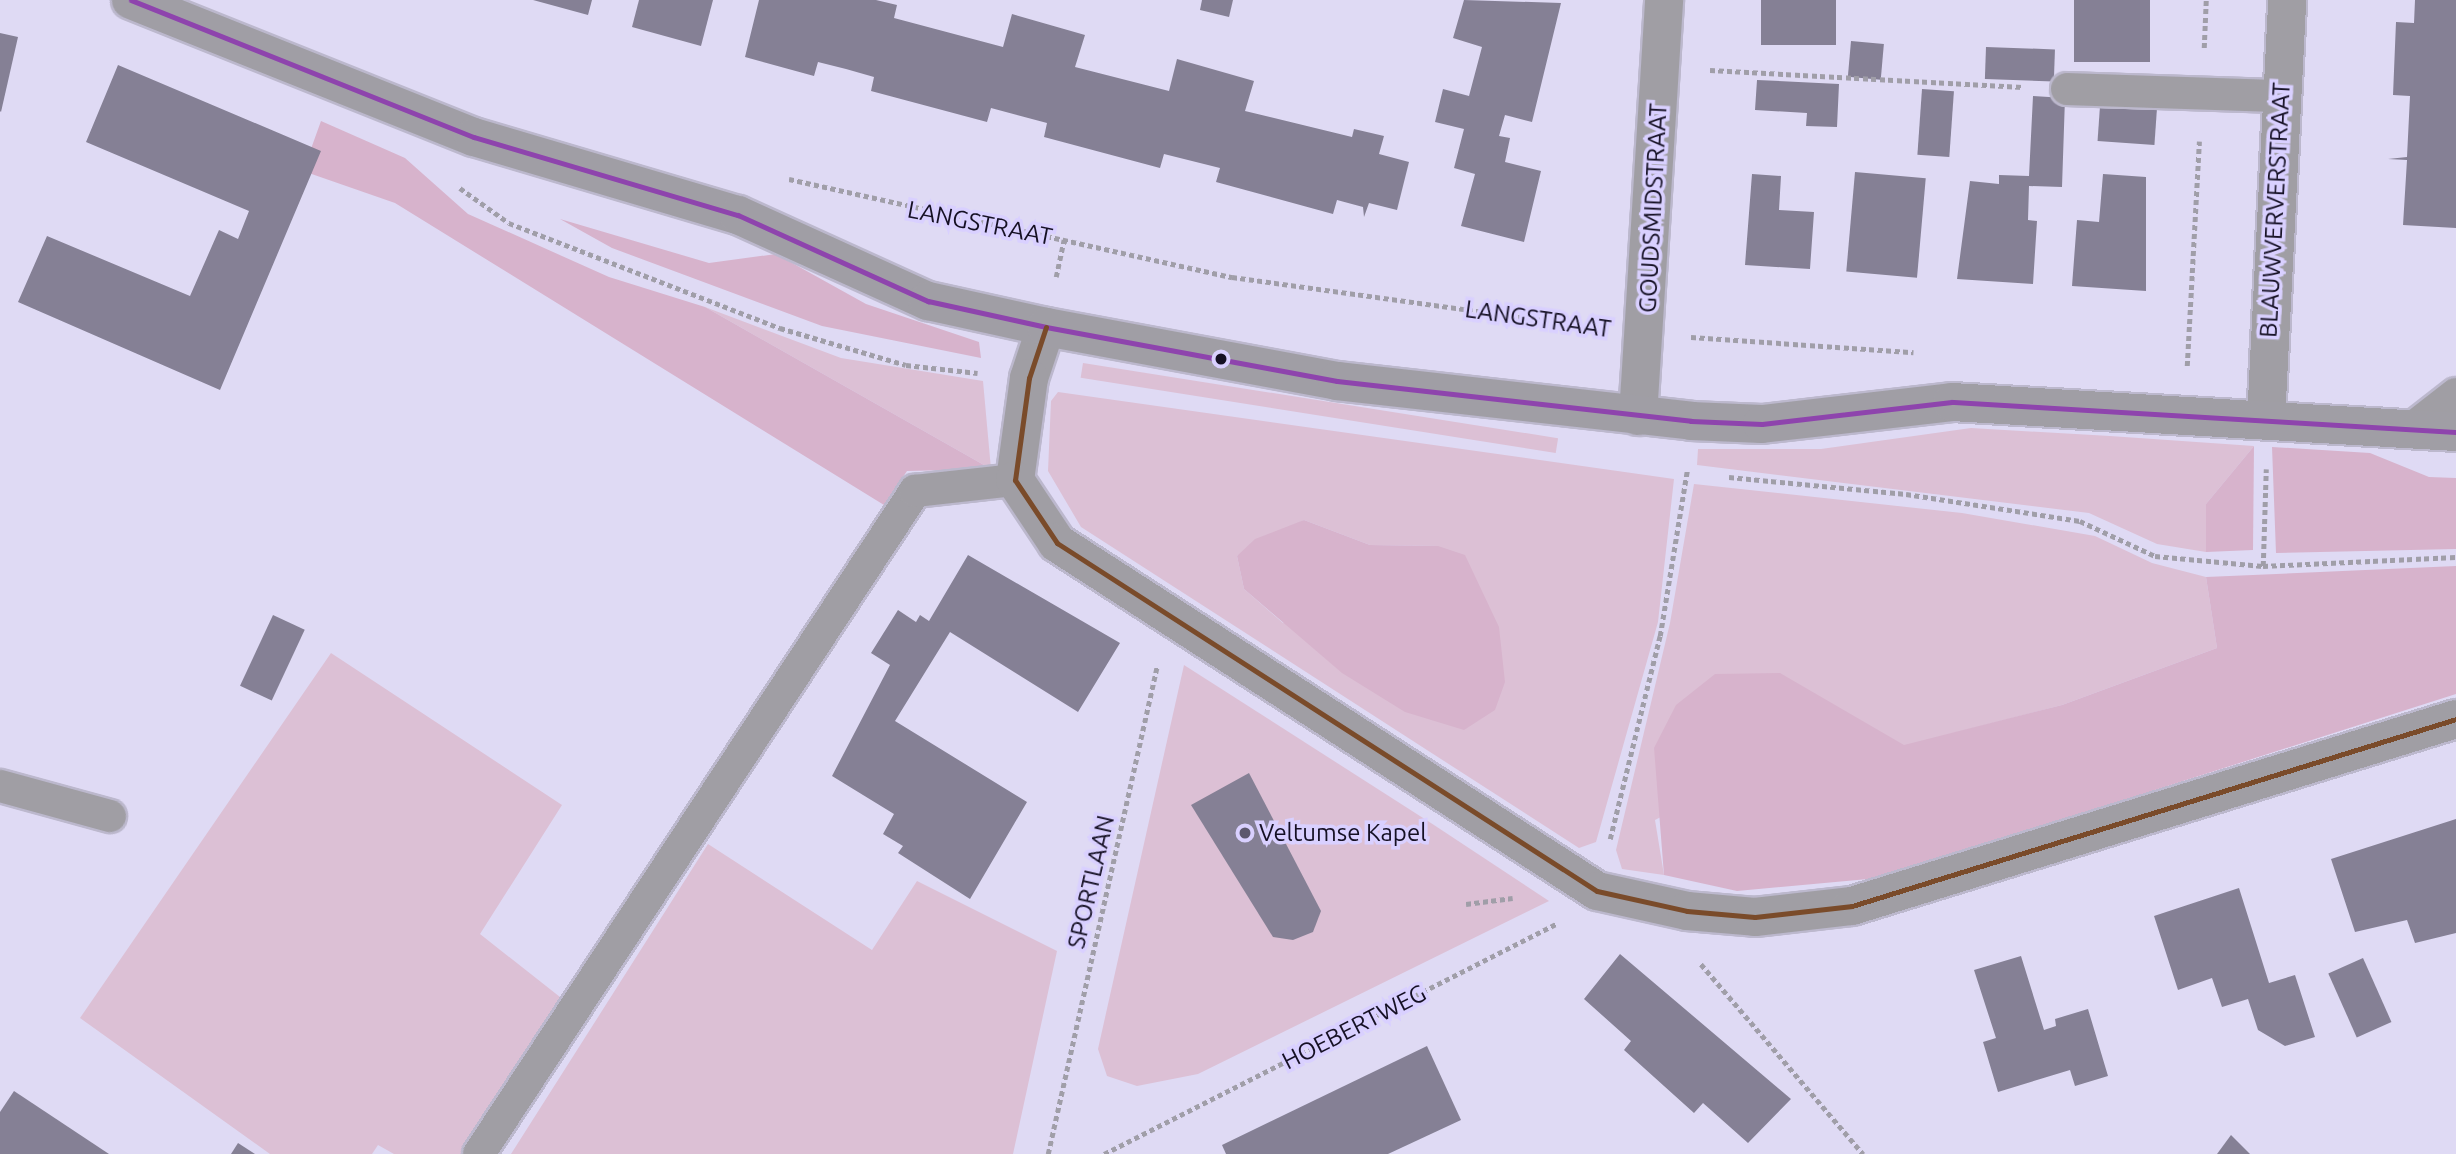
<!DOCTYPE html>
<html>
<head>
<meta charset="utf-8">
<style>
	body { margin:0 }
	#map { position:relative; width:2456px; height:1154px; overflow:hidden; background:#dfdaf4; font-family:Ubuntu,sans-serif }
	div>[style] { position:absolute }
	.green>* { inset:0; background:#dcc0d5; transform-origin:0 0 }
	.forest>* { inset:0; background:#d7b3cc }
	.building>* { inset:0; background:#858095; transform-origin:0 0 }
	.path>* { height:4.5px; margin-top:-2.25px; transform-origin:0; background:repeating-linear-gradient(90deg,#a09ea8 0 5px,transparent 0 8.5px) }
	.roads { filter:drop-shadow(2px 0 #bcb8cd) drop-shadow(-2px 0 #bcb8cd) drop-shadow(0 2px #bcb8cd) drop-shadow(0 -2px #bcb8cd) }
	.service>* { height:32px; margin:-16px; padding:0 16px; transform-origin:16px; border-radius:16px; background:#a09ea4 }
	.minor>* { height:38px; margin:-19px; padding:0 19px; transform-origin:19px; border-radius:19px; background:#a09ea4 }
	.secondary>* { height:38px; margin:-19px; padding:0 19px; transform-origin:19px; border-radius:19px; background:#a09ea5 }
	.bus-1>* { height:5px; margin:-2.5px; padding:0 2.5px; transform-origin:2.5px; border-radius:2.5px; background:#8e44ad }
	.bus-2>* { height:5px; margin:-2.5px; padding:0 2.5px; transform-origin:2.5px; border-radius:2.5px; background:#7a4b2a }
	.dots>* { width:19px; height:19px; translate:-50% -50%; box-sizing:border-box; border:4px solid #d9d0ff; border-radius:50% }
	span { translate:-50% -50%; white-space:nowrap; text-align:center; line-height:1.15; -webkit-text-stroke:7px #d9d0ff; paint-order:stroke }
	.street-label { font-size:24px; color:#151024 }
	.poi-label { font-size:24px; color:#151024 }
	.left { translate:0 -50%; text-align:left }
</style>
</head>
<body>
<div id="map">
	<div class="green">
		<i style="clip-path:polygon(705px 307px,841px 358px,983px 381px,991px 469px)"></i>
		<i style="left:1083px;top:363px;width:481px;height:15px;rotate:9deg"></i>
		<i style="clip-path:polygon(evenodd,1058px 392px,1674px 479px,1658px 622px,1596px 842px,1579px 848px,1081px 527px,1048px 471px,1051px 401px,1058px 392px,1304px 520px,1370px 545px,1438px 546px,1283px 623px,1244px 589px,1237px 556px,1304px 520px)"></i>
		<i style="clip-path:polygon(1971px 428px,2110px 436px,2254px 446px,2206px 504px,2206px 552px,2157px 544px,2089px 513px,1697px 465px,1698px 449px,1821px 449px)"></i>
		<i style="clip-path:polygon(1694px 484px,1962px 513px,2095px 536px,2152px 563px,2206px 577px,2217px 648px,2062px 705px,1904px 746px,1850px 720px,1655px 820px,1664px 875px,1622px 869px,1616px 850px,1670px 623px)"></i>
		<i style="clip-path:polygon(331px 653px,562px 805px,480px 934px,560px 997px,466px 1154px,394px 1154px,378px 1145px,372px 1154px,270px 1154px,80px 1018px)"></i>
		<i style="clip-path:polygon(1184px 665px,1434px 825px,1549px 901px,1198px 1074px,1137px 1086px,1107px 1076px,1098px 1049px)"></i>
		<i style="clip-path:polygon(708px 844px,872px 950px,917px 881px,1057px 951px,1013px 1154px,511px 1154px)"></i>
	</div>
	<div class="forest">
		<i style="clip-path:polygon(321px 121px,405px 158px,468px 214px,609px 277px,705px 307px,991px 469px,907px 471px,884px 505px,395px 203px,303px 171px)"></i>
		<i style="clip-path:polygon(560px 219px,709px 263px,776px 254px,866px 304px,979px 342px,981px 358px,822px 326px,612px 248px)"></i>
		<i style="clip-path:polygon(2254px 446px,2253px 550px,2206px 552px,2206px 504px)"></i>
		<i style="clip-path:polygon(2272px 447px,2370px 453px,2429px 477px,2456px 478px,2456px 549px,2276px 553px)"></i>
		<i style="clip-path:polygon(1304px 520px,1370px 545px,1438px 546px,1465px 555px,1499px 627px,1505px 682px,1495px 710px,1464px 730px,1405px 712px,1342px 673px,1244px 589px,1237px 556px,1255px 539px)"></i>
		<i style="clip-path:polygon(2456px 566px,2456px 694px,1879px 878px,1737px 891px,1664px 875px,1654px 748px,1676px 705px,1715px 674px,1780px 673px,1904px 745px,2062px 705px,2217px 648px,2206px 577px)"></i>
	</div>
	<div class="building">
		<i style="clip-path:polygon(533px 0,592px 0,588px 15px)"></i>
		<i style="clip-path:polygon(639px 0,713px 0,701px 46px,632px 27px)"></i>
		<i style="clip-path:polygon(759px 0,876px 0,897px 5px,894px 18px,1003px 47px,1012px 14px,1085px 35px,1075px 67px,1169px 91px,1177px 59px,1254px 81px,1245px 111px,1352px 137px,1354px 129px,1384px 136px,1379px 154px,1409px 162px,1397px 210px,1369px 203px,1364px 217px,1363px 207px,1337px 200px,1333px 214px,1216px 182px,1220px 168px,1164px 154px,1160px 168px,1044px 137px,1047px 123px,991px 108px,987px 122px,871px 91px,874px 77px,846px 69px,818px 62px,814px 76px,745px 57px)"></i>
		<i style="clip-path:polygon(1202px 0,1233px 0,1229px 17px,1200px 10px)"></i>
		<i style="clip-path:polygon(1464px 0,1561px 3px,1532px 122px,1505px 115px,1499px 136px,1510px 138px,1505px 162px,1541px 171px,1524px 242px,1461px 226px,1475px 174px,1454px 168px,1464px 129px,1435px 122px,1443px 89px,1469px 96px,1482px 47px,1453px 38px)"></i>
		<i style="left:1761px;top:0;width:75px;height:45px"></i>
		<i style="left:2074px;top:0;width:76px;height:62px"></i>
		<i style="clip-path:polygon(2415px 0,2456px 0,2456px 228px,2403px 225px,2407px 160px,2388px 159px,2407px 157px,2410px 96px,2393px 95px,2396px 22px,2414px 23px)"></i>
		<i style="clip-path:polygon(0 33px,18px 37px,1px 112px,0 111px)"></i>
		<i style="left:1851px;top:41px;width:33px;height:36px;rotate:5deg"></i>
		<i style="left:1986px;top:47px;width:69px;height:32px;rotate:2deg"></i>
		<i style="clip-path:polygon(118px 65px,321px 151px,220px 390px,18px 302px,47px 236px,190px 296px,219px 230px,238px 239px,249px 211px,86px 142px)"></i>
		<i style="clip-path:polygon(1757px 80px,1839px 84px,1837px 127px,1806px 126px,1807px 113px,1755px 110px)"></i>
		<i style="left:1922px;top:89px;width:32px;height:66px;rotate:4deg"></i>
		<i style="clip-path:polygon(2033px 96px,2065px 98px,2062px 187px,2029px 186px,2028px 220px,2037px 221px,2033px 284px,1957px 279px,1970px 181px,1999px 184px,1999px 175px,2029px 176px)"></i>
		<i style="left:2100px;top:106px;width:57px;height:35px;rotate:4deg"></i>
		<i style="left:1855px;top:172px;width:71px;height:100px;rotate:5deg"></i>
		<i style="clip-path:polygon(1752px 174px,1781px 176px,1779px 210px,1814px 212px,1810px 269px,1745px 265px)"></i>
		<i style="clip-path:polygon(2103px 174px,2146px 177px,2146px 291px,2072px 286px,2077px 220px,2099px 222px)"></i>
		<i style="clip-path:polygon(968px 555px,1120px 643px,1078px 712px,950px 632px,895px 721px,1027px 802px,970px 899px,898px 853px,903px 846px,883px 834px,894px 814px,832px 776px,890px 665px,871px 653px,898px 610px,916px 622px,920px 615px,929px 621px)"></i>
		<i style="left:273px;top:615px;width:35px;height:78px;rotate:25deg"></i>
		<i style="clip-path:polygon(1249px 773px,1321px 911px,1313px 932px,1293px 940px,1273px 937px,1191px 805px)"></i>
		<i style="clip-path:polygon(2456px 819px,2456px 933px,2415px 943px,2407px 920px,2355px 932px,2331px 859px)"></i>
		<i style="clip-path:polygon(2239px 888px,2269px 983px,2295px 975px,2315px 1037px,2285px 1046px,2258px 1030px,2248px 999px,2222px 1007px,2212px 978px,2178px 990px,2154px 916px)"></i>
		<i style="clip-path:polygon(1620px 954px,1791px 1099px,1748px 1143px,1703px 1103px,1694px 1113px,1624px 1050px,1631px 1041px,1584px 999px)"></i>
		<i style="clip-path:polygon(2021px 956px,2044px 1030px,2056px 1026px,2055px 1019px,2088px 1009px,2108px 1076px,2075px 1086px,2070px 1070px,1998px 1092px,1983px 1042px,1996px 1038px,1974px 970px)"></i>
		<i style="left:2363px;top:958px;width:70px;height:38px;rotate:66deg"></i>
		<i style="clip-path:polygon(1427px 1046px,1461px 1120px,1388px 1154px,1226px 1154px,1222px 1145px)"></i>
		<i style="clip-path:polygon(14px 1091px,109px 1154px,0 1154px,0 1112px)"></i>
		<i style="clip-path:polygon(2231px 1135px,2250px 1154px,2217px 1154px)"></i>
		<i style="clip-path:polygon(238px 1143px,255px 1154px,231px 1154px)"></i>
	</div>
	<div class="path">
		<i style="left:2204px;top:48px;width:48px;rotate:-87.6deg"></i>
		<i style="left:1710px;top:70px;width:313px;rotate:3.1deg"></i>
		<i style="left:789px;top:179px;width:454px;rotate:12.5deg"></i>
		<i style="left:1232px;top:277px;width:363px;rotate:7.9deg"></i>
		<i style="left:460px;top:188px;width:60px;rotate:35.5deg"></i>
		<i style="left:509px;top:223px;width:291px;rotate:21.2deg"></i>
		<i style="left:780px;top:328px;width:131px;rotate:16.4deg"></i>
		<i style="left:906px;top:365px;width:72px;rotate:6.3deg"></i>
		<i style="left:1056px;top:277px;width:38px;rotate:-78deg"></i>
		<i style="left:1691px;top:337px;width:223px;rotate:3.9deg"></i>
		<i style="left:2187px;top:366px;width:225px;rotate:-86.9deg"></i>
		<i style="left:1729px;top:477px;width:178px;rotate:5.5deg"></i>
		<i style="left:1906px;top:494px;width:176px;rotate:8.8deg"></i>
		<i style="left:2080px;top:521px;width:83px;rotate:25deg"></i>
		<i style="left:2155px;top:556px;width:108px;rotate:5.3deg"></i>
		<i style="left:2263px;top:566px;width:193px;rotate:-2.7deg"></i>
		<i style="left:2263px;top:566px;width:97px;rotate:-88.2deg"></i>
		<i style="left:1610px;top:839px;width:209px;rotate:-76.2deg"></i>
		<i style="left:1660px;top:636px;width:167px;rotate:-80.7deg"></i>
		<i style="left:1466px;top:904px;width:47px;rotate:-7.3deg"></i>
		<i style="left:1701px;top:964px;width:250px;rotate:49.5deg"></i>
		<i style="left:1048px;top:1154px;width:499px;rotate:-77.4deg"></i>
		<i style="left:1104px;top:1154px;width:507px;rotate:-26.97deg"></i>
	</div>
	<div class="roads">
		<div class="service">
			<i style="left:2067px;top:89px;width:215px;rotate:1.9deg"></i>
			<i style="left:2411px;top:429px;width:57px;rotate:-37.9deg"></i>
			<i style="left:0;top:786px;width:114px;rotate:15.3deg"></i>
			<i style="left:479px;top:1154px;width:794px;rotate:-56.67deg"></i>
			<i style="left:915px;top:491px;width:101px;rotate:-6.3deg"></i>
		</div>
		<div class="minor">
			<i style="left:1046px;top:327px;width:54px;rotate:108.4deg"></i>
			<i style="left:1029px;top:378px;width:103px;rotate:97.8deg"></i>
			<i style="left:1015px;top:480px;width:76px;rotate:56.3deg"></i>
			<i style="left:1057px;top:543px;width:642px;rotate:32.8deg"></i>
			<i style="left:1597px;top:891px;width:92px;rotate:12.5deg"></i>
			<i style="left:1687px;top:911px;width:68px;rotate:5deg"></i>
			<i style="left:1755px;top:917px;width:98px;rotate:-6.5deg"></i>
			<i style="left:1852px;top:906px;width:632px;rotate:-17.2deg"></i>
			<i style="left:1638px;top:416px;width:417px;rotate:-86.4deg"></i>
			<i style="left:2266px;top:420px;width:421px;rotate:-87.1deg"></i>
		</div>
		<div class="secondary">
			<i style="left:131px;top:0;width:369px;rotate:21.8deg"></i>
			<i style="left:474px;top:137px;width:275px;rotate:16.5deg"></i>
			<i style="left:738px;top:215px;width:209px;rotate:24.4deg"></i>
			<i style="left:928px;top:301px;width:121px;rotate:12.4deg"></i>
			<i style="left:1046px;top:327px;width:296px;rotate:10.5deg"></i>
			<i style="left:1337px;top:381px;width:356px;rotate:6.4deg"></i>
			<i style="left:1691px;top:421px;width:71px;rotate:2.4deg"></i>
			<i style="left:1762px;top:424px;width:191px;rotate:-6.6deg"></i>
			<i style="left:1952px;top:402px;width:505px;rotate:3.41deg"></i>
		</div>
	</div>
	<div class="bus-1">
		<i style="left:131px;top:0;width:369px;rotate:21.8deg"></i>
		<i style="left:474px;top:137px;width:275px;rotate:16.5deg"></i>
		<i style="left:738px;top:215px;width:209px;rotate:24.4deg"></i>
		<i style="left:928px;top:301px;width:121px;rotate:12.4deg"></i>
		<i style="left:1046px;top:327px;width:296px;rotate:10.5deg"></i>
		<i style="left:1337px;top:381px;width:356px;rotate:6.4deg"></i>
		<i style="left:1691px;top:421px;width:71px;rotate:2.4deg"></i>
		<i style="left:1762px;top:424px;width:191px;rotate:-6.6deg"></i>
		<i style="left:1952px;top:402px;width:505px;rotate:3.41deg"></i>
	</div>
	<div class="bus-2">
		<i style="left:1046px;top:327px;width:54px;rotate:108.4deg"></i>
		<i style="left:1029px;top:378px;width:103px;rotate:97.8deg"></i>
		<i style="left:1015px;top:480px;width:76px;rotate:56.3deg"></i>
		<i style="left:1057px;top:543px;width:642px;rotate:32.8deg"></i>
		<i style="left:1597px;top:891px;width:92px;rotate:12.5deg"></i>
		<i style="left:1687px;top:911px;width:68px;rotate:5deg"></i>
		<i style="left:1755px;top:917px;width:98px;rotate:-6.5deg"></i>
		<i style="left:1852px;top:906px;width:632px;rotate:-17.2deg"></i>
	</div>
	<div class="dots">
		<i style="left:1221px;top:359px;background:#151024"></i>
		<i style="left:1245px;top:833px;background:#5c576d"></i>
	</div>
	<div class="street-label">
		<span style="left:1653px;top:208px;rotate:-87deg">GOUDSMIDSTRAAT</span>
		<span style="left:2275px;top:210px;rotate:-87deg">BLAUWVERVERSTRAAT</span>
		<span style="left:980px;top:223px;rotate:11deg">LANGSTRAAT</span>
		<span style="left:1538px;top:319px;rotate:8deg">LANGSTRAAT</span>
		<span style="left:1091px;top:882px;rotate:-77deg">SPORTLAAN</span>
		<span style="left:1354px;top:1027px;rotate:-27deg">HOEBERTWEG</span>
	</div>
	<div class="poi-label">
		<span class="left" style="left:1259px;top:833px">Veltumse Kapel</span>
	</div>
</div>
</body>
</html>
